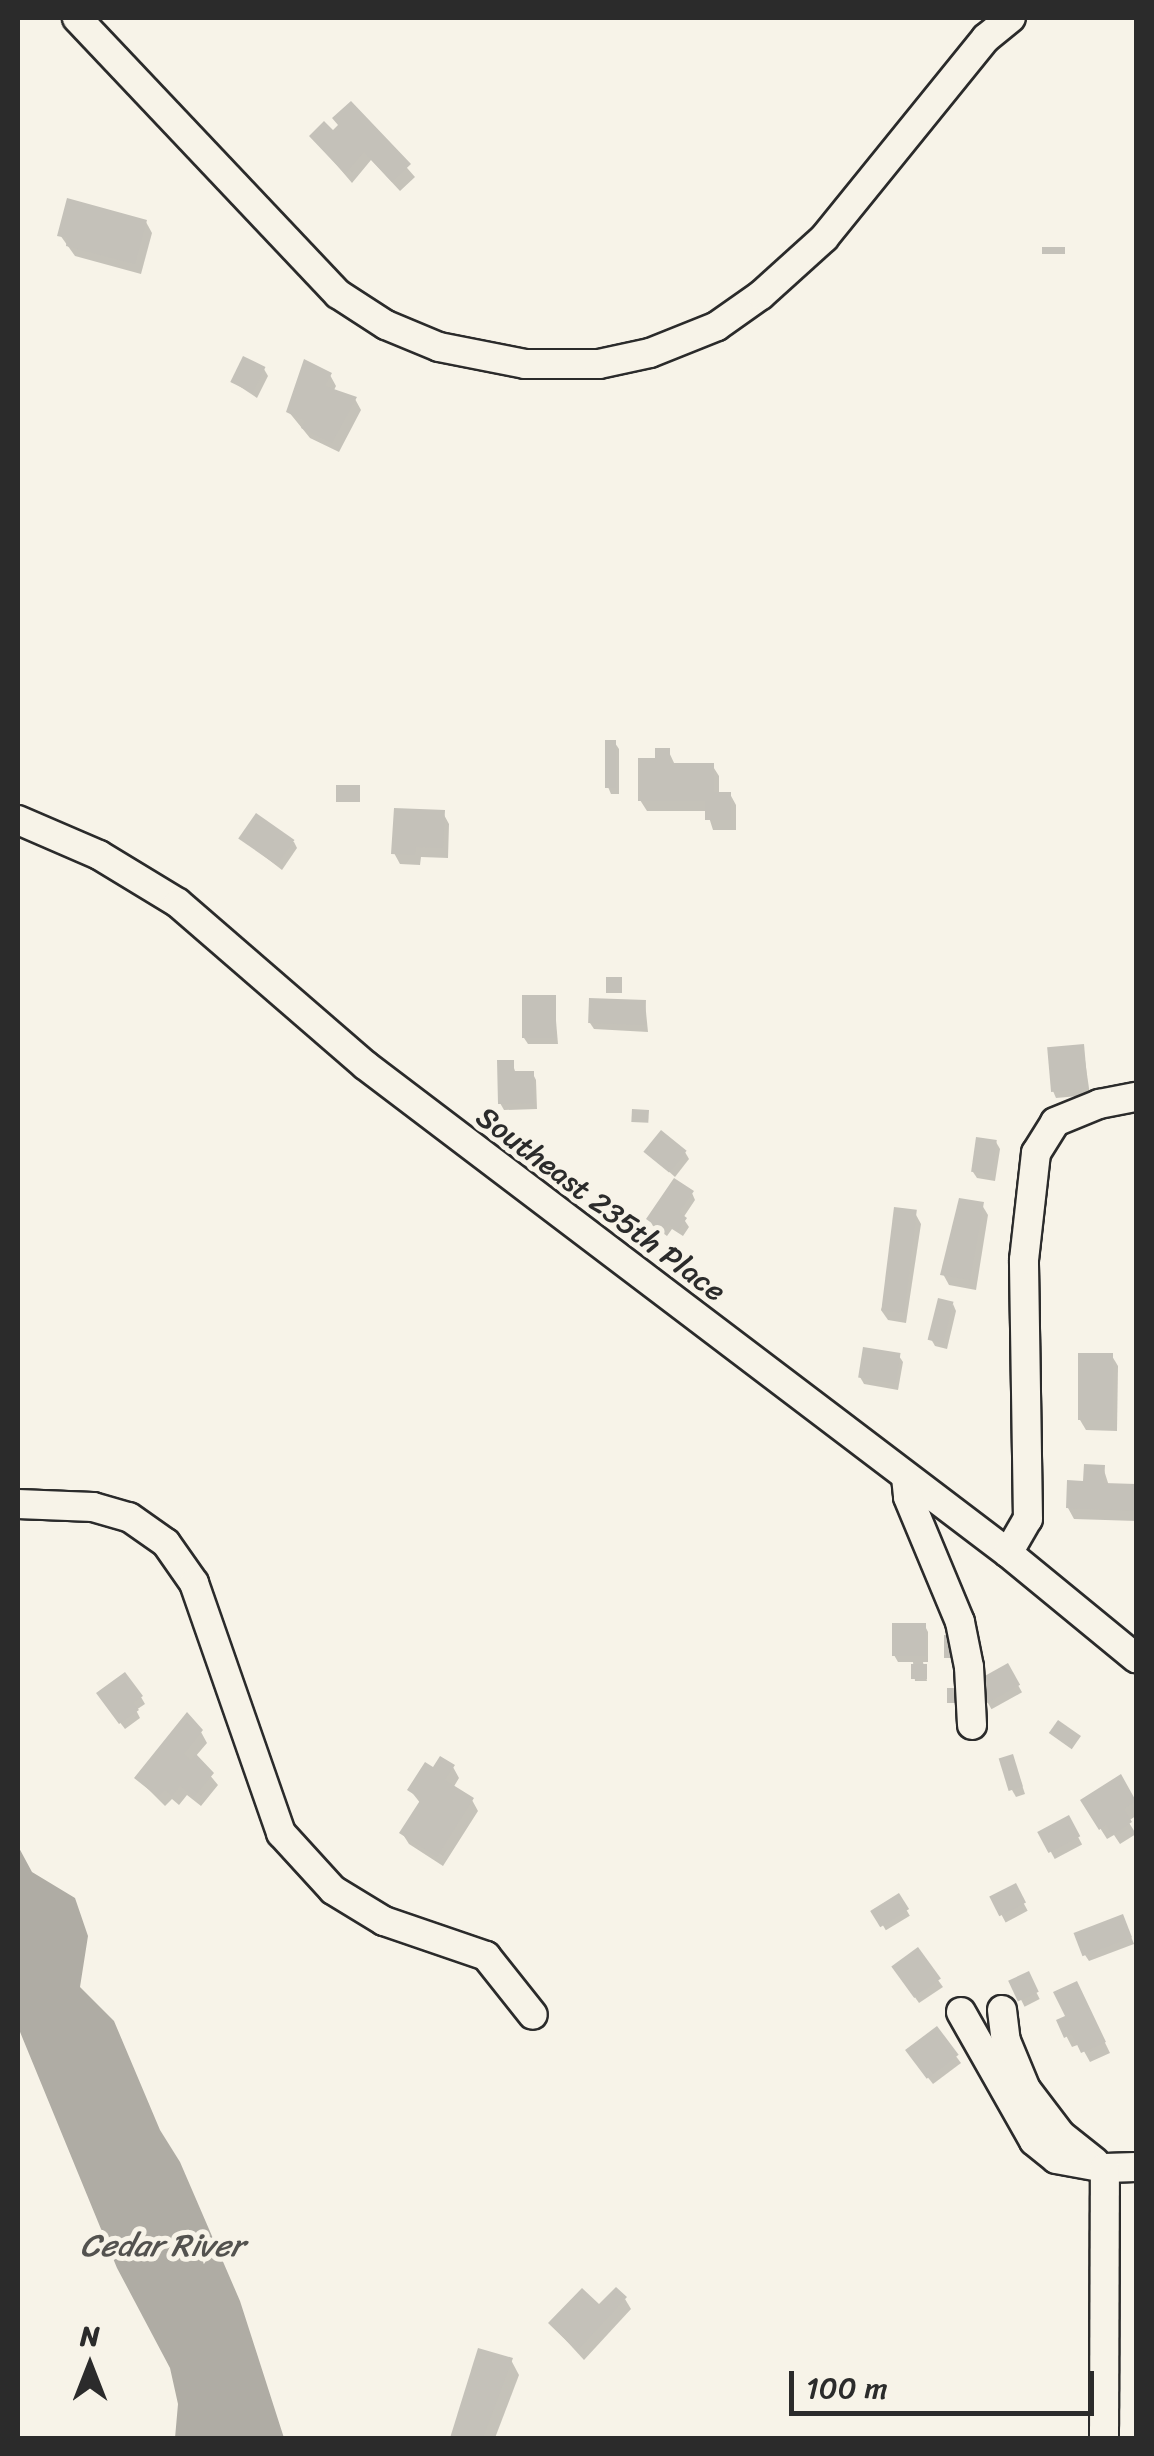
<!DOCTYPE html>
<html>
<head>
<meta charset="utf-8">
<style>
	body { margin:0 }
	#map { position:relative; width:1154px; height:2456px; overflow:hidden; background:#f7f3e8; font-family:Sriracha,sans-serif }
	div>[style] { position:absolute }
	.water>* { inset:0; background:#afaca4 }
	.shadow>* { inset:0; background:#0003; transform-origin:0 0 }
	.building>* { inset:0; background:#c4c1b9; transform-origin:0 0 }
	.roads { filter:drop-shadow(2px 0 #2b2b2b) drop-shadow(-2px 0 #2b2b2b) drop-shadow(0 2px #2b2b2b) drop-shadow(0 -2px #2b2b2b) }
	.minor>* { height:28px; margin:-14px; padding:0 14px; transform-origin:14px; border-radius:14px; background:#f7f3e8 }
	span { translate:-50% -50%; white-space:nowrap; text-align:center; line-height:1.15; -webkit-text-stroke:10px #f7f3e8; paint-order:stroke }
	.street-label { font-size:30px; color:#2b2b2b }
	.water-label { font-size:32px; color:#53524f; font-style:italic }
	.frame { position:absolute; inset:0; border:20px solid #2b2b2b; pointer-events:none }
	.north { position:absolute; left:40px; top:2316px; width:100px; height:100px; -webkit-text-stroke:8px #f7f3e8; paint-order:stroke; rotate:0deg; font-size:28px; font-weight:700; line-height:40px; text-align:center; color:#2b2b2b }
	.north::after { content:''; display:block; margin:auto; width:35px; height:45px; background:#2b2b2b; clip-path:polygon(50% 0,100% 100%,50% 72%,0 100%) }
	.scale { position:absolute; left:789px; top:2371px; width:305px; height:45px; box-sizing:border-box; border:5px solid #2b2b2b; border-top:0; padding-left:12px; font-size:30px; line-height:35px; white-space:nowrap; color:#2b2b2b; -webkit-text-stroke:8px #f7f3e8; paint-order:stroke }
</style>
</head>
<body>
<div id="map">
	<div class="water">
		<i style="clip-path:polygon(18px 1846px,32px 1872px,75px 1898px,88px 1936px,80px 1987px,114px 2021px,160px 2130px,180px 2162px,240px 2301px,284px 2438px,175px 2438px,178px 2404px,170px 2368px,117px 2268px,18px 2027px)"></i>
	</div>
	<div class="shadow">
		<i style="clip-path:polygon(351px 104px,415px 177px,400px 191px,371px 160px,352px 183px,312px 136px,333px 134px)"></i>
		<i style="clip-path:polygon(146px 222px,152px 233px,141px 274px,75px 256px,60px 235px)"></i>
		<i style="clip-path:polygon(264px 369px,268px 376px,257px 398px,233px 382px)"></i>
		<i style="clip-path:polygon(330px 375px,336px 386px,333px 392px,355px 399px,361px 410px,339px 452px,310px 438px,288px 411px)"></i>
		<i style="clip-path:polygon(615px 743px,619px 749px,619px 794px,611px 794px,608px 787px)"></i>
		<i style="clip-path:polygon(668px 750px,675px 765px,712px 765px,719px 776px,719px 794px,730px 794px,736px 805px,736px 830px,713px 830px,707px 811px,647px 811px,640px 800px)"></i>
		<i style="clip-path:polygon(443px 813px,449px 824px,448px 858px,421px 857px,420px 865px,400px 864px,394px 853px)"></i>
		<i style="clip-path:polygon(242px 839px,294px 842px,297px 848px,282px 870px)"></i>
		<i style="clip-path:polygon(554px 997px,558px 1044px,528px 1044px,524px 1038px)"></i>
		<i style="clip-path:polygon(645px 1002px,648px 1032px,594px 1029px,590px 1023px)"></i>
		<i style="clip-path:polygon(1083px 1047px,1090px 1095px,1056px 1098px,1053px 1091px)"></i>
		<i style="clip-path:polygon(512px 1062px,516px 1074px,533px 1074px,536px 1080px,537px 1109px,504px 1110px,500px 1103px)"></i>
		<i style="clip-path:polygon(996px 1142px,1000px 1149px,995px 1181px,977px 1178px,973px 1172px)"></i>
		<i style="clip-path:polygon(647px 1152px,685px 1152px,689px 1159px,675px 1177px)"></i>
		<i style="clip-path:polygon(692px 1193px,695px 1200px,683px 1218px,689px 1227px,683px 1236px,672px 1229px,667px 1236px,653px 1226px,649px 1219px)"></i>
		<i style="clip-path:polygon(982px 1205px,988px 1215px,976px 1290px,949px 1285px,943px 1274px)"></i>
		<i style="clip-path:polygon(915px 1213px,921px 1224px,906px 1323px,888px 1320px,881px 1310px)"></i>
		<i style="clip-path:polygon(953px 1304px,956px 1311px,947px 1349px,935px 1346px,931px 1339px)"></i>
		<i style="clip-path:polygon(899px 1356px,903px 1362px,898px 1390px,864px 1384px,860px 1377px)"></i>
		<i style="clip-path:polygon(1112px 1356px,1118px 1366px,1117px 1431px,1086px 1430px,1080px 1420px)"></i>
		<i style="clip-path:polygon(1103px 1467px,1109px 1486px,1136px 1487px,1136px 1521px,1074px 1519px,1068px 1508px)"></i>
		<i style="clip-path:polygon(925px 1626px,928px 1632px,928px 1662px,923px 1662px,927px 1681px,915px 1681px,913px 1662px,898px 1662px,894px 1655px)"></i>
		<i style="left:1008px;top:1667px;width:29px;height:35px;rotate:61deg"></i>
		<i style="clip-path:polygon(141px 1697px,145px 1704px,136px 1710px,140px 1718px,125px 1729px,103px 1700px)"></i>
		<i style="clip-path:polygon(201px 1732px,207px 1743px,195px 1757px,218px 1785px,201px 1806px,187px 1795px,179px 1805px,172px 1799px,165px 1806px,137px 1778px)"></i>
		<i style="clip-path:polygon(1015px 1764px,1025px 1794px,1016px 1797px,1012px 1790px)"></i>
		<i style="clip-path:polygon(453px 1767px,459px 1778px,453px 1788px,472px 1800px,478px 1811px,443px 1866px,409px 1844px,402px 1833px,421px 1804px,410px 1790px,433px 1771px)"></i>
		<i style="clip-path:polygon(1120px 1778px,1136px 1804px,1136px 1816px,1128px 1821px,1136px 1834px,1120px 1844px,1114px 1835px,1107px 1839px,1083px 1801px)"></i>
		<i style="left:1068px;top:1818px;width:30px;height:31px;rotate:62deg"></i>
		<i style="left:1015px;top:1887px;width:27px;height:25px;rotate:62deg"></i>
		<i style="left:898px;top:1896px;width:23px;height:28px;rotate:59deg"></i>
		<i style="clip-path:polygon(1126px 1924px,1134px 1944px,1089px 1961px,1085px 1955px)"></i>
		<i style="clip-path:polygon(917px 1951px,943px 1987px,919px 2003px,898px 1973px)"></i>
		<i style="left:1027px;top:1974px;width:28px;height:17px;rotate:63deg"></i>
		<i style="clip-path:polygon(1082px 1995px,1110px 2053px,1090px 2062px,1080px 2044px,1072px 2047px,1059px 2022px,1068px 2018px)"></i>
		<i style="clip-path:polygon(936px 2029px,961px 2063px,933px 2084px,912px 2057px)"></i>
		<i style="clip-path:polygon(625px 2299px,631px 2309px,584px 2360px,551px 2324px)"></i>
		<i style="clip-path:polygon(480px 2351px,511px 2360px,519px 2375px,495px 2438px,453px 2438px)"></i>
	</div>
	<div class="building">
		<i style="clip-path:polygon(351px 101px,411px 164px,392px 182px,364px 152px,345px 174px,309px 136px,324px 121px,333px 130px,338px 125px,332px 118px)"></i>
		<i style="clip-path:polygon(67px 198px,147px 220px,135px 264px,66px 246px,67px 238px,57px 236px)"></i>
		<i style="left:1042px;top:247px;width:23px;height:7px"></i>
		<i style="left:243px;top:356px;width:25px;height:29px;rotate:26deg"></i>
		<i style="clip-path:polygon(304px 359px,332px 373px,325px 386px,357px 397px,332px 443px,301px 428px,305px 421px,286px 412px)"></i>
		<i style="left:605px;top:740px;width:11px;height:48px"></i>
		<i style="clip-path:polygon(655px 748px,670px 748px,670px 763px,714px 763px,714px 792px,731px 792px,731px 820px,705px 820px,705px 801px,638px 801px,638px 758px,655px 758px)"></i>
		<i style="left:336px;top:785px;width:24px;height:17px"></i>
		<i style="clip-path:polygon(394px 808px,445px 810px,443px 848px,416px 847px,415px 855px,391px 854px)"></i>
		<i style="left:256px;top:813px;width:47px;height:31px;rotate:35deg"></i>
		<i style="left:606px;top:977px;width:16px;height:16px"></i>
		<i style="left:522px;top:995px;width:34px;height:43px"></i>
		<i style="left:589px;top:998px;width:57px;height:25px;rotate:2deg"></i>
		<i style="left:1084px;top:1044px;width:45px;height:37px;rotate:85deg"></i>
		<i style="clip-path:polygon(497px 1060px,514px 1060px,514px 1071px,534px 1071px,534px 1103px,498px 1104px)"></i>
		<i style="left:632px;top:1109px;width:17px;height:13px;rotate:3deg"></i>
		<i style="left:661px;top:1130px;width:33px;height:28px;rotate:39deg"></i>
		<i style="left:976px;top:1137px;width:21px;height:35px;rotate:8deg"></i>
		<i style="clip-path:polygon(674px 1178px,694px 1191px,679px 1212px,687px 1218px,678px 1231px,668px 1224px,663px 1231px,646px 1219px)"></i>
		<i style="clip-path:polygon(959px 1198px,984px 1202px,970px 1280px,940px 1275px)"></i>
		<i style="left:894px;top:1207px;width:23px;height:104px;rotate:7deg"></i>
		<i style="left:938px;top:1298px;width:16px;height:43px;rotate:14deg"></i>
		<i style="left:863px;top:1347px;width:38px;height:31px;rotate:9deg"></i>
		<i style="left:1078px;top:1353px;width:35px;height:67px"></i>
		<i style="clip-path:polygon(1084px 1464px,1105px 1465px,1104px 1483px,1136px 1484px,1136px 1511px,1066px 1508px,1067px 1480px,1083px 1481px)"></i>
		<i style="left:892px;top:1623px;width:34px;height:33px"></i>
		<i style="left:944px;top:1635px;width:12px;height:23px"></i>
		<i style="left:1008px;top:1663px;width:25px;height:40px;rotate:61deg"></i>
		<i style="left:911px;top:1664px;width:16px;height:15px"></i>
		<i style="clip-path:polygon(125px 1672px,143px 1696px,133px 1703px,139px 1710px,119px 1724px,96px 1693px)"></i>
		<i style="left:962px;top:1688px;width:15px;height:15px;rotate:90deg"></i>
		<i style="clip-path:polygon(187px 1712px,203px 1730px,184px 1754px,191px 1760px,196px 1754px,214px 1773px,194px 1797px,180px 1786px,172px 1796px,165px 1790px,158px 1797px,134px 1778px)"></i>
		<i style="left:1058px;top:1720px;width:28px;height:16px;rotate:35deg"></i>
		<i style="left:1013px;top:1754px;width:34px;height:15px;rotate:73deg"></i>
		<i style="clip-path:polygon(440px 1756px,455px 1765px,445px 1780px,474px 1798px,437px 1857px,399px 1833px,421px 1799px,407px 1790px,425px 1762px,433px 1767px)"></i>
		<i style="clip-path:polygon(1121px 1774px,1136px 1801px,1124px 1809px,1132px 1822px,1112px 1835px,1106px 1825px,1099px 1830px,1080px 1800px)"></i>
		<i style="left:1069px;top:1815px;width:24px;height:36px;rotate:62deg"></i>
		<i style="left:1016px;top:1883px;width:22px;height:30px;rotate:63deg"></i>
		<i style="left:899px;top:1893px;width:19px;height:34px;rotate:58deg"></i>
		<i style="left:1123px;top:1914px;width:25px;height:53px;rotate:69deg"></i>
		<i style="left:918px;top:1947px;width:39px;height:33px;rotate:54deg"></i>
		<i style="left:1029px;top:1971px;width:23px;height:23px;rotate:65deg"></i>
		<i style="clip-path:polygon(1077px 1981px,1106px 2042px,1081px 2053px,1072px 2034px,1064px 2038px,1056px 2020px,1065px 2016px,1053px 1992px)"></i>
		<i style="left:937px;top:2026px;width:36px;height:40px;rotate:53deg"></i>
		<i style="clip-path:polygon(616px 2287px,627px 2297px,577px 2351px,548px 2323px,582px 2288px,599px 2304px)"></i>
		<i style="clip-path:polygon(478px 2348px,513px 2358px,483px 2438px,450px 2438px)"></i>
	</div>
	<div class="roads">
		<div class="minor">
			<i style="left:77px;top:18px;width:380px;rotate:46.6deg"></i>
			<i style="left:338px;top:294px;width:57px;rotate:32.9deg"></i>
			<i style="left:386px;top:325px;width:57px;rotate:22.5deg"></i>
			<i style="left:439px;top:347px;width:88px;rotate:11.2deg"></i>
			<i style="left:525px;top:364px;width:74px"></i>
			<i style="left:599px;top:364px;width:52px;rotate:-12.2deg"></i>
			<i style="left:650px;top:353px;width:72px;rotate:-21.9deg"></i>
			<i style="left:717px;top:326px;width:54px;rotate:-35.2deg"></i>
			<i style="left:761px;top:295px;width:85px;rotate:-42.1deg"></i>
			<i style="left:824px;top:238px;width:257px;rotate:-51deg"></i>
			<i style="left:986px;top:38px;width:32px;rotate:-39deg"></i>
			<i style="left:18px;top:820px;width:88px;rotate:23.4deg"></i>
			<i style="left:99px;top:855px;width:92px;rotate:31.3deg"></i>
			<i style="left:178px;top:903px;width:247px;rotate:40.9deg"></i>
			<i style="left:365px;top:1065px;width:807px;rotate:37.2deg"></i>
			<i style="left:1008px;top:1553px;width:166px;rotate:39.4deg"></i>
			<i style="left:906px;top:1477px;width:20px;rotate:84deg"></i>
			<i style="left:908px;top:1497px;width:135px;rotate:67.4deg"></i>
			<i style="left:960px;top:1622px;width:46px;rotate:78.7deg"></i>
			<i style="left:969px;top:1667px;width:58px;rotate:87deg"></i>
			<i style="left:18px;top:1504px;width:75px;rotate:2.3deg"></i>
			<i style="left:93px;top:1507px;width:37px;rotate:16deg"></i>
			<i style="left:129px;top:1517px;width:45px;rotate:35.1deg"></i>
			<i style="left:166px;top:1543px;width:49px;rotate:55deg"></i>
			<i style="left:194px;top:1583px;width:265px;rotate:70.8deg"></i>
			<i style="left:281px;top:1833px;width:77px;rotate:47.6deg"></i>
			<i style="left:333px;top:1890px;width:60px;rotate:31.3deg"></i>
			<i style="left:384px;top:1921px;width:108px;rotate:18.9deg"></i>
			<i style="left:486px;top:1956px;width:75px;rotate:51.5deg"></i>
			<i style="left:1008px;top:1553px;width:39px;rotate:-60deg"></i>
			<i style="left:1028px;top:1519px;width:259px;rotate:-90.9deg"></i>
			<i style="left:1024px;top:1260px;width:108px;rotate:-83.6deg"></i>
			<i style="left:1036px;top:1153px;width:36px;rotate:-58deg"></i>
			<i style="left:1055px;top:1122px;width:48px;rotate:-22.2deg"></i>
			<i style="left:1099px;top:1104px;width:38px;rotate:-11deg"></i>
			<i style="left:1002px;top:2010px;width:31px;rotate:83deg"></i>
			<i style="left:1006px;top:2041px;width:52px;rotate:67.4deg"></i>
			<i style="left:1026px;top:2089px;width:58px;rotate:52.7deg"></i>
			<i style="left:1061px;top:2135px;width:43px;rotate:38.5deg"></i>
			<i style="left:961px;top:2012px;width:148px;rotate:60.5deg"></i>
			<i style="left:1034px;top:2141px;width:28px;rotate:39deg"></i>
			<i style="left:1056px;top:2159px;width:50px;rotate:10.4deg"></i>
			<i style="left:1105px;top:2168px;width:31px;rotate:-2deg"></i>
			<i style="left:1104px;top:2438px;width:270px;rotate:-89.8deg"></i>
		</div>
	</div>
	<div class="street-label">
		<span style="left:601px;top:1204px;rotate:37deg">Southeast 235th Place</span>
	</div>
	<div class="water-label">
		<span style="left:162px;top:2246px">Cedar River</span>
	</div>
	<div class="frame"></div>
	<div class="north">N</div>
	<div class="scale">100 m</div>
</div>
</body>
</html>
